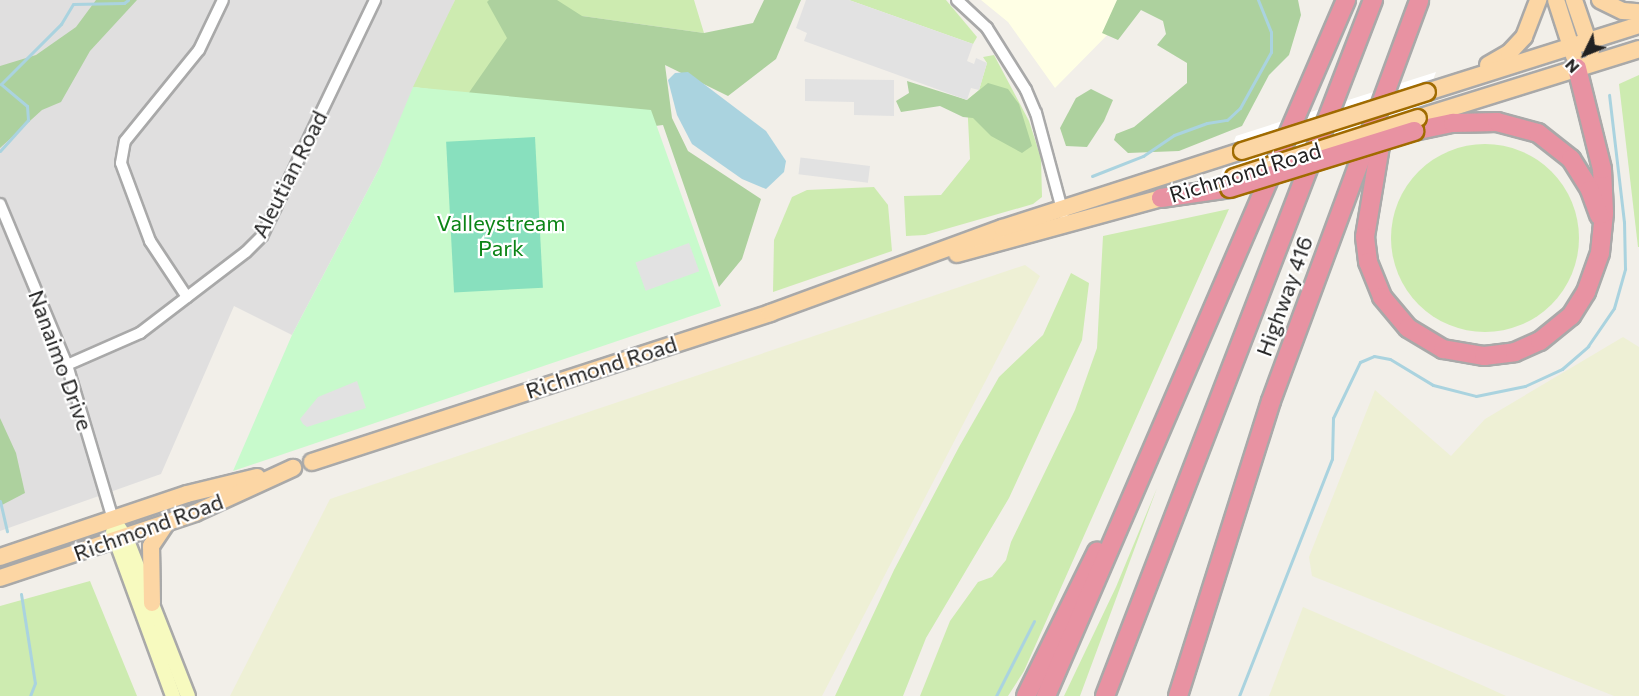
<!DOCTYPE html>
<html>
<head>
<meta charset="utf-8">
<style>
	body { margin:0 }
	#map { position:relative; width:1639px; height:696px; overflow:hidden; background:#f2efe9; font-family:Commissioner,sans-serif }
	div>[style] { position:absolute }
	.residential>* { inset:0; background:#e0dfdf }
	.education>* { inset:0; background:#ffffe5 }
	.farmland>* { inset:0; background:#eef0d5 }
	.grass>* { inset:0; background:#cdebb0 }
	.round { border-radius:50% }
	.forest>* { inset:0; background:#add19e }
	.park>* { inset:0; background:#c8facc }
	.pitch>* { inset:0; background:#88e0be; transform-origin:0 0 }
	.parking>* { inset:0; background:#e2e2e2; transform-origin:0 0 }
	.water>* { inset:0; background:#aad3df }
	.pier>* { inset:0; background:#fff }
	.stream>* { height:3px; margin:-1.5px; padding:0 1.5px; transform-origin:1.5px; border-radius:1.5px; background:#aad3df }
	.roads { filter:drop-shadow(2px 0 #a9a9a9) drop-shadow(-2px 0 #a9a9a9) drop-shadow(0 2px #a9a9a9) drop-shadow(0 -2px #a9a9a9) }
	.minor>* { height:10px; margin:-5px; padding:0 5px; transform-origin:5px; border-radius:5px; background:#fff }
	.secondary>* { height:14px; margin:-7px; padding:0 7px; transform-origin:7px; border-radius:7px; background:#f7fabf }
	.primary>* { height:16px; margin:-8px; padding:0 8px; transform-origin:8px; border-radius:8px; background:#fcd6a4 }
	.motorway>* { height:18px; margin:-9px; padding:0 9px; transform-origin:9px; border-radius:9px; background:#e892a2 }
	.bridges { filter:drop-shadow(2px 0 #a06b00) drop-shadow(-2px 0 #a06b00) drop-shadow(0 2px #a06b00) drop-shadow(0 -2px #a06b00) }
	.primary-bridge>* { height:16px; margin:-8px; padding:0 8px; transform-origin:8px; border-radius:8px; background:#fcd6a4 }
	.motorway-bridge>* { height:18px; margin:-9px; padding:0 9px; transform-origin:9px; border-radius:9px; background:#e892a2 }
	span { translate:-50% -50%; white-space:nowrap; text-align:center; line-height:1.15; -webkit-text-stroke:4.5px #fff; paint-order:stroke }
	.street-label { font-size:22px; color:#222 }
	.park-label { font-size:22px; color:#0c8416 }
	.north { position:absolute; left:1555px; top:24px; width:60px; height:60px; -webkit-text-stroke:4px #fff; paint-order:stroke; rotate:227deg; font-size:16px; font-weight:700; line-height:24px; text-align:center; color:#222 }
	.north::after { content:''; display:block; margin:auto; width:21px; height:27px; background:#222; clip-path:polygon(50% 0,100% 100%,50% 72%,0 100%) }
</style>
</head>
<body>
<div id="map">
	<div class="residential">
		<i style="clip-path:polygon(0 0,455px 0,380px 167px,292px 335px,234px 306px,161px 474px,0 531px)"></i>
	</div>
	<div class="education">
		<i style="clip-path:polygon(981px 0,1132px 0,1123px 19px,1055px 88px,1008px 22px)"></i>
	</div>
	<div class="farmland">
		<i style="clip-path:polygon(1025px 265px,1040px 276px,822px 696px,230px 696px,330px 499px)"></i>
		<i style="clip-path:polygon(1623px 337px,1639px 347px,1639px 696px,1614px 696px,1312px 576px,1309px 557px,1375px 390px,1451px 456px,1485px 419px)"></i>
		<i style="clip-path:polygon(1303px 607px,1484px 686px,1506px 696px,1269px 696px)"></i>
	</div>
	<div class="grass">
		<i style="clip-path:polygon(455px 0,694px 0,704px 33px,582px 16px,468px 94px,413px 87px)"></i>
		<i style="clip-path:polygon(849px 0,946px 0,977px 37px,973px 44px)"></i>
		<i style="clip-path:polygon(994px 55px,1029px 121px,1041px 158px,1042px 197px,1033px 204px,925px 235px,906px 236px,904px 196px,941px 195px,970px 159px,967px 100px,979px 90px,987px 63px,983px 57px)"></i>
		<i style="clip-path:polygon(1639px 75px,1639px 247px,1638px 247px,1619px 84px)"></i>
		<i class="round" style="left:1391px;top:144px;width:188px;height:188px"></i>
		<i style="clip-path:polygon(874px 187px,888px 205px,892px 251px,773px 292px,774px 240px,792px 197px,807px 190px)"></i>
		<i style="clip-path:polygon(1229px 209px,1024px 671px,1008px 696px,920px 696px,950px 621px,978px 582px,992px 577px,1006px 560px,1011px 542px,1075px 410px,1097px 348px,1103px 236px)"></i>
		<i style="clip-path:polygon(1071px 273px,1089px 283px,1082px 340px,1009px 498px,926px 638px,903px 696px,835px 696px,894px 570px,959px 447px,999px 377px,1043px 335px)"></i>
		<i style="clip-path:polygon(1157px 488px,1080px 696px,1064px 696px,1116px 587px)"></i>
		<i style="clip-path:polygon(90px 581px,137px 696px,0 696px,0 606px)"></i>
	</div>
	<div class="forest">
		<i style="clip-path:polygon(96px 0,137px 0,90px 51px,61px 102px,42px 110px,0 148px,0 66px,36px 55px,76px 27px)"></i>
		<i style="clip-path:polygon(489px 0,557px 0,582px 16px,704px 33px,753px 23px,764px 0,801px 0,776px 59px,728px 96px,665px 65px,672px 118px,688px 151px,761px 199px,742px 259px,719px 287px,663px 125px,631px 129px,468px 94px,507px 38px,487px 2px)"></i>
		<i style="clip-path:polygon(1117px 0,1298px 0,1301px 15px,1289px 55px,1269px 75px,1242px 126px,1179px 151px,1128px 153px,1114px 140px,1116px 134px,1134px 127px,1187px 83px,1187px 63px,1157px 45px,1166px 34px,1163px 21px,1141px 10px,1118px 40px,1102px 33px)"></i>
		<i style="clip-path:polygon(907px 81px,967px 100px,988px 83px,1008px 89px,1019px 104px,1032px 146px,1022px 153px,991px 136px,973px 118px,963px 117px,940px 106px,901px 112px,896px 101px,909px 93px)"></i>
		<i style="clip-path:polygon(1091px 89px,1113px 100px,1104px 121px,1087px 147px,1066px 146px,1060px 128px,1076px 98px)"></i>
		<i style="clip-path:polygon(0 418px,16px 453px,25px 493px,0 506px)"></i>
	</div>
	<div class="park">
		<i style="clip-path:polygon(413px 87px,651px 110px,721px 306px,233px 471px,292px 335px,380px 167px)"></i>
	</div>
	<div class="pitch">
		<i style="left:535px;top:137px;width:151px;height:89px;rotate:87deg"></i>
	</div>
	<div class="parking">
		<i style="clip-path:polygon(806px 0,849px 0,973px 44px,967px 61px,974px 64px,976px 58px,987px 63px,979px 90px,971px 88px,967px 100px,804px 41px,807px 33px,796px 28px)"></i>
		<i style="clip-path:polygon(805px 79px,894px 80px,894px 116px,854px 115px,854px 102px,805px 101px)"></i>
		<i style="left:870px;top:166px;width:17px;height:70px;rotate:97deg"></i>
		<i style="left:689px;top:243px;width:30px;height:57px;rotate:70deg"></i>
		<i style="clip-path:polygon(357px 381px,366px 408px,307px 427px,303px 424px,300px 419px,318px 397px)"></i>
	</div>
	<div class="water">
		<i style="clip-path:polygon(688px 72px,766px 131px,786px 161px,784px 172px,766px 189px,742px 179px,692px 144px,677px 115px,668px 80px,675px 73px)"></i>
	</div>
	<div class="pier">
		<i style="clip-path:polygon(1436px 72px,1411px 140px,1210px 202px,1236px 136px)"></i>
	</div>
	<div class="stream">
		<i style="left:0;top:151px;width:42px;rotate:-47.9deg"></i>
		<i style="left:28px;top:120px;width:14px;rotate:-94deg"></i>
		<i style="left:27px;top:106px;width:34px;rotate:-140deg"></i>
		<i style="left:1px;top:84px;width:85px;rotate:-45deg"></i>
		<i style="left:61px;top:24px;width:23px;rotate:-59deg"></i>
		<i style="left:73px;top:4px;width:51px;rotate:-1.1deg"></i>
		<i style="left:124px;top:3px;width:5px;rotate:-37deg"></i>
		<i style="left:1092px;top:176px;width:55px;rotate:-21.4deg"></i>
		<i style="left:1143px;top:156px;width:37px;rotate:-34deg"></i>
		<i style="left:1174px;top:135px;width:35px;rotate:-20deg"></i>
		<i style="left:1207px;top:123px;width:20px;rotate:-9deg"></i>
		<i style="left:1227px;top:120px;width:18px;rotate:-43deg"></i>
		<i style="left:1240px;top:108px;width:64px;rotate:-61deg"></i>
		<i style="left:1271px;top:52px;width:20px;rotate:-90deg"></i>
		<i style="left:1271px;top:32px;width:35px;rotate:-112deg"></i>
		<i style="left:0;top:501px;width:31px;rotate:77deg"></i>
		<i style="left:21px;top:594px;width:90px;rotate:81.1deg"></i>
		<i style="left:35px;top:683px;width:14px;rotate:111deg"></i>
		<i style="left:996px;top:696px;width:84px;rotate:-63.1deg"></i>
		<i style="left:1239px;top:696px;width:255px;rotate:-68.6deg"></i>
		<i style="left:1332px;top:459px;width:41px;rotate:-88.6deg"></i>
		<i style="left:1333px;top:418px;width:62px;rotate:-64.3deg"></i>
		<i style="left:1360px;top:362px;width:15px;rotate:-23deg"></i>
		<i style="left:1374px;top:356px;width:16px;rotate:11deg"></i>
		<i style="left:1390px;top:359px;width:50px;rotate:31.2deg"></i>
		<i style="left:1433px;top:385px;width:44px;rotate:14.3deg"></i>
		<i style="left:1476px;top:396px;width:50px;rotate:-11.5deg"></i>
		<i style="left:1525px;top:386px;width:41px;rotate:-24.7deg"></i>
		<i style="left:1562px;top:369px;width:35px;rotate:-41deg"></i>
		<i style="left:1588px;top:346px;width:46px;rotate:-55.6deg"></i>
		<i style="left:1614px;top:308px;width:41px;rotate:-74.2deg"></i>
		<i style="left:1625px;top:269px;width:47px;rotate:-91.2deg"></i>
		<i style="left:1624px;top:222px;width:128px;rotate:-96.7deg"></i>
	</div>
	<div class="roads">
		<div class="minor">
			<i style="left:957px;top:0;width:41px;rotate:43deg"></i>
			<i style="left:987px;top:28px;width:73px;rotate:57.8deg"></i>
			<i style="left:1026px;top:90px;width:25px;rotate:67deg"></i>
			<i style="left:1036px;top:113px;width:104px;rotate:74.9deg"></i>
			<i style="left:0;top:204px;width:174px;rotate:67.4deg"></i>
			<i style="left:67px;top:365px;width:161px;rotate:73.4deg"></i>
			<i style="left:187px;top:297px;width:67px;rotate:-123.5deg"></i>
			<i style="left:150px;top:241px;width:83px;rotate:-110.4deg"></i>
			<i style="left:121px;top:163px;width:22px;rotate:-80deg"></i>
			<i style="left:125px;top:141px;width:117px;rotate:-50.9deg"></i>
			<i style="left:199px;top:50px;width:55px;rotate:-64.4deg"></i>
			<i style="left:67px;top:365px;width:80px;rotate:-23.7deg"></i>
			<i style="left:140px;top:333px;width:133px;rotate:-37.4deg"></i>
			<i style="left:246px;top:252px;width:23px;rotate:-45deg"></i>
			<i style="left:262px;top:236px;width:262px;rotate:-64.4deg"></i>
		</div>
		<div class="secondary">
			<i style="left:113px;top:519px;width:23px;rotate:56deg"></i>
			<i style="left:126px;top:538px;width:170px;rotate:68.6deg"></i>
			<i style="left:113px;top:532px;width:175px;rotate:69.9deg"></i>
		</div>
		<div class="primary">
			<i style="left:1556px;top:0;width:59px;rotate:72.2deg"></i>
			<i style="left:1574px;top:0;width:53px;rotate:71.2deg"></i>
			<i style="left:1600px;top:0;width:25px;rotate:26deg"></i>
			<i style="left:1623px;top:11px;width:16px;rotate:4deg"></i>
			<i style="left:1488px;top:65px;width:24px;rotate:-30deg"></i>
			<i style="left:1509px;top:53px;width:22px;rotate:-47deg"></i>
			<i style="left:1524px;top:37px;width:40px;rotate:-69deg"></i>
			<i style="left:1427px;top:92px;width:222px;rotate:-17.5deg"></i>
			<i style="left:1418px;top:118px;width:232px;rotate:-17.3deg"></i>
			<i style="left:957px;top:254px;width:223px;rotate:-15.3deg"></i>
			<i style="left:312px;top:462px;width:482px;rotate:-18deg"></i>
			<i style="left:770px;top:313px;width:247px;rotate:-20.1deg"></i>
			<i style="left:1002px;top:228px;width:252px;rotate:-17.8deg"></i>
			<i style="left:0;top:557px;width:197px;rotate:-18.6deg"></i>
			<i style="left:187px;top:494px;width:72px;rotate:-13.7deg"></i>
			<i style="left:0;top:578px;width:206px;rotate:-18.4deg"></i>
			<i style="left:195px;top:513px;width:108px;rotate:-24.7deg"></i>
			<i style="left:152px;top:603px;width:57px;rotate:-91deg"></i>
			<i style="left:151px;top:546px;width:27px;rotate:-56deg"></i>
		</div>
		<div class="motorway">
			<i style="left:1383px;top:128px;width:110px;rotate:99.4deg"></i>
			<i style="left:1365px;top:237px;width:25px;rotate:83deg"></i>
			<i style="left:1368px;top:262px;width:38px;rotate:68deg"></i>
			<i style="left:1382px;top:297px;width:40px;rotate:50deg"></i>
			<i style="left:1408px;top:328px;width:41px;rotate:31deg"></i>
			<i style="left:1443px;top:349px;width:42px;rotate:9.7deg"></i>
			<i style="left:1484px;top:356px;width:31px;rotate:-7deg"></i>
			<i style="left:1515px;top:352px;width:27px;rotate:-24deg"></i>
			<i style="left:1540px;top:341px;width:40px;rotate:-39deg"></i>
			<i style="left:1571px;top:316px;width:28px;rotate:-58deg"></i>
			<i style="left:1586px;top:292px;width:41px;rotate:-70.3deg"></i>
			<i style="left:1600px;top:253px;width:40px;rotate:-84.3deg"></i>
			<i style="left:1604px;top:213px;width:44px;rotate:-92.6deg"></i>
			<i style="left:1602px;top:169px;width:104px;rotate:-103.9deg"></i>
			<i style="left:1414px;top:131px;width:40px;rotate:-12deg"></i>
			<i style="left:1453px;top:123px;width:44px;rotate:-1.3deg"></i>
			<i style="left:1497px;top:122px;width:42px;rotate:15deg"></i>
			<i style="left:1538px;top:133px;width:42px;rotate:38.2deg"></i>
			<i style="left:1571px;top:159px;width:36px;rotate:58deg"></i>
			<i style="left:1590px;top:190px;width:27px;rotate:70deg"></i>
			<i style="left:1161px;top:198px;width:70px;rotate:-8.2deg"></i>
			<i style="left:1026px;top:696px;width:161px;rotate:-63.8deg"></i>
			<i style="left:1046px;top:696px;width:758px;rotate:-66.68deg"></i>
			<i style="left:1105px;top:696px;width:746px;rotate:-68.94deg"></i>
			<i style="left:1178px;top:696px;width:309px;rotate:-72.5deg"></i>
			<i style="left:1271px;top:401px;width:427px;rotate:-69.7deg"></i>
		</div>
	</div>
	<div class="bridges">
		<div class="primary-bridge">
			<i style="left:1242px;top:151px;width:194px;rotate:-17.7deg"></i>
			<i style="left:1234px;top:177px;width:193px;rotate:-17.8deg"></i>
		</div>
		<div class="motorway-bridge">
			<i style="left:1230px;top:188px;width:193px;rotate:-17.2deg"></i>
		</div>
	</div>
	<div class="street-label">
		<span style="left:1245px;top:172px;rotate:-17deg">Richmond Road</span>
		<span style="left:289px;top:174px;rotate:-63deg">Aleutian Road</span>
		<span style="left:1284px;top:296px;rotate:-70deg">Highway 416</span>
		<span style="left:61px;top:360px;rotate:70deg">Nanaimo Drive</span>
		<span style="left:601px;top:367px;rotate:-18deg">Richmond Road</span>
		<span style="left:148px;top:527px;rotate:-20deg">Richmond Road</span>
	</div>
	<div class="park-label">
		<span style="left:501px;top:235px">Valleystream<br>Park</span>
	</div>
	<div class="north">N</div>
</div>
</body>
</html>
